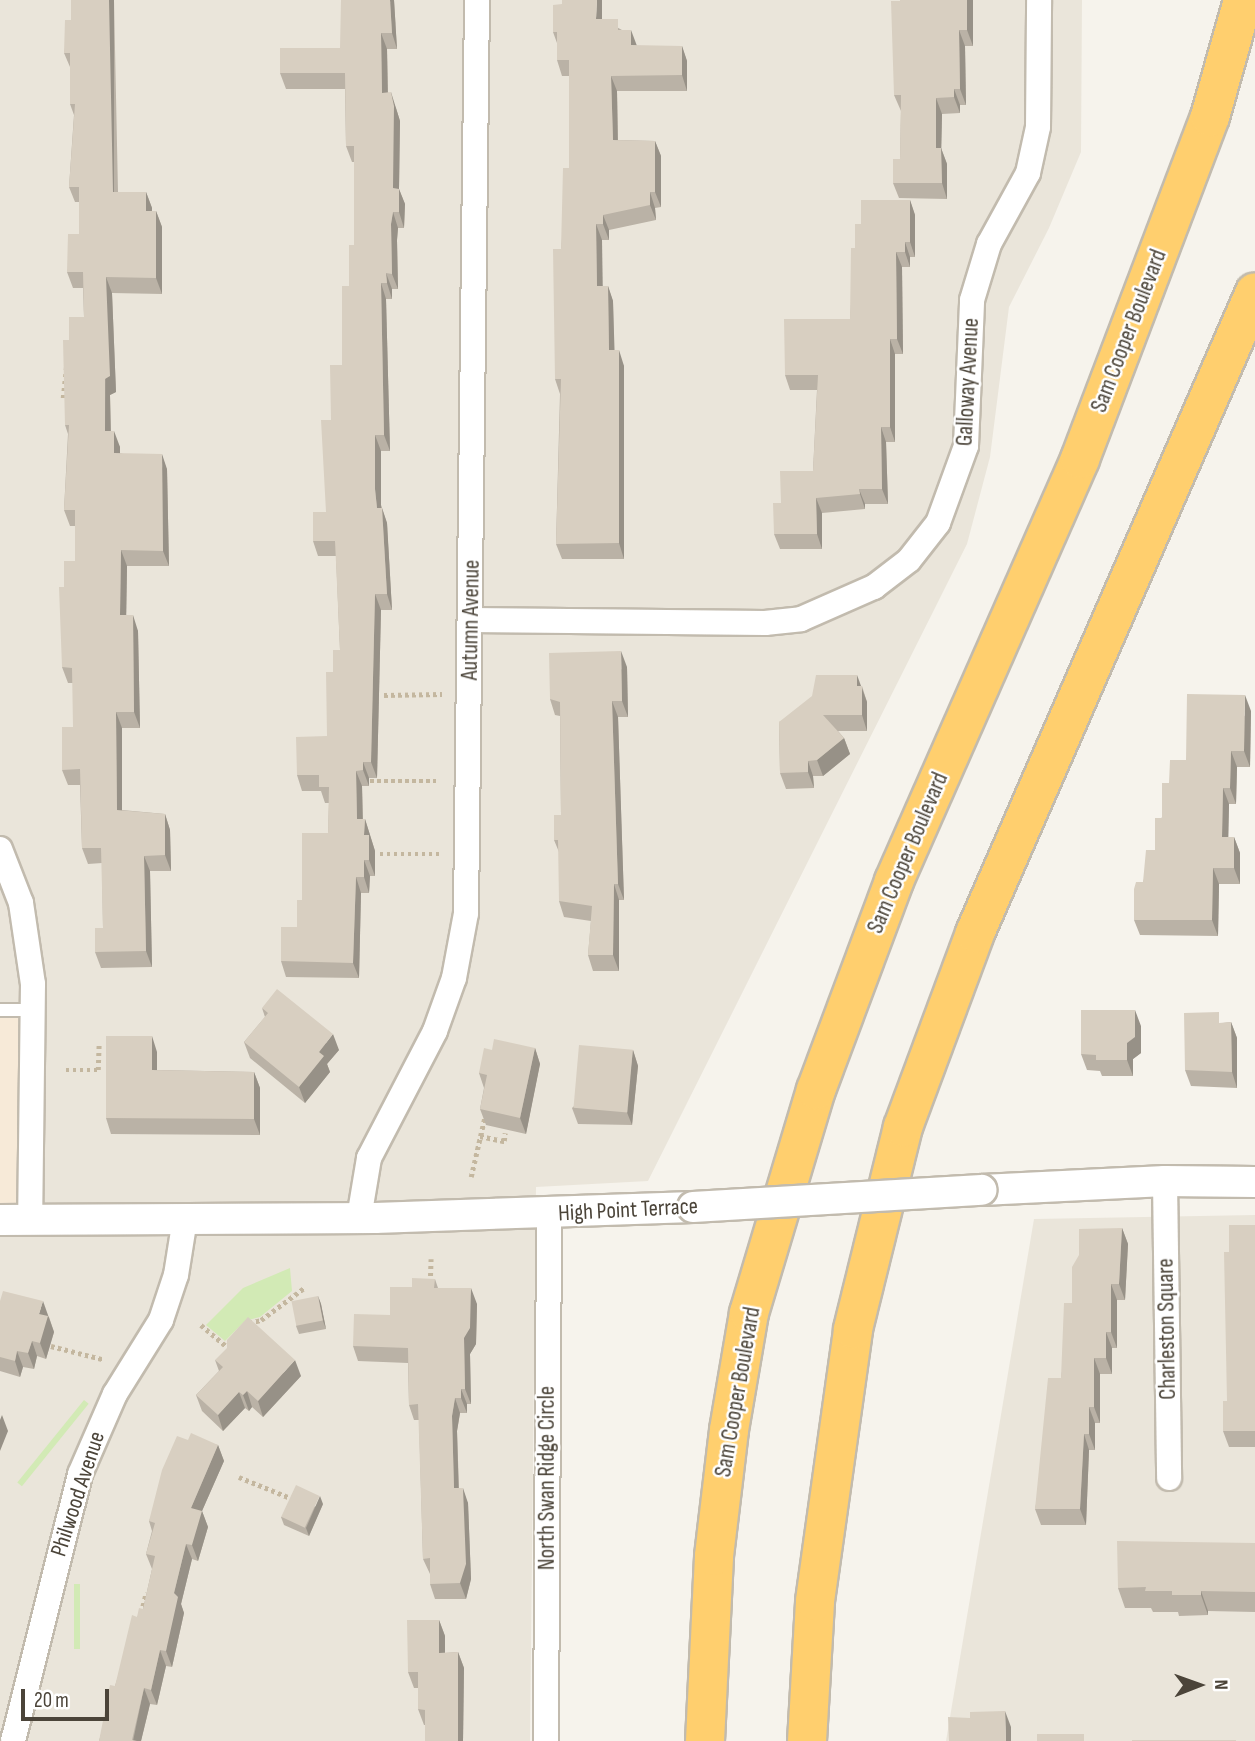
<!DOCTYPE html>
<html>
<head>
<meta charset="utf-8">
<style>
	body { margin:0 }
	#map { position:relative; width:1255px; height:1741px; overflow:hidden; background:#f6f3ec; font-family:"Sofia Sans Condensed",sans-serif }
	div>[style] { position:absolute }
	.residential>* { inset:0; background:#eae5da }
	.commercial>* { inset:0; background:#f7ead8 }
	.green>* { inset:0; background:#d2eab5; transform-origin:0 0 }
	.path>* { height:4.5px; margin-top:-2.25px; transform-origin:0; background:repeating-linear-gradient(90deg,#c4b79f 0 3.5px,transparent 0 7px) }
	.roads { filter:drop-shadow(2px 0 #c2bbae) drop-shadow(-2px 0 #c2bbae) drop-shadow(0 2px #c2bbae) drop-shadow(0 -2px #c2bbae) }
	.service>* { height:12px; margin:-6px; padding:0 6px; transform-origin:6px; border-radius:6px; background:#fff }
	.minor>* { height:24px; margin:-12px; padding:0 12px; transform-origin:12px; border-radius:12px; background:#fff }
	.tertiary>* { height:30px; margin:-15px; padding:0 15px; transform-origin:15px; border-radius:15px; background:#fff }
	.motorway>* { height:38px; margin:-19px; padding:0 19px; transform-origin:19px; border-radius:19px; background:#ffcf6e }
	.bridges { filter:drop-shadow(2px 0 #c2bbae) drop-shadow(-2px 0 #c2bbae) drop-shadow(0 2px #c2bbae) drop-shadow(0 -2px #c2bbae) }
	.tertiary-bridge>* { height:30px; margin:-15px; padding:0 15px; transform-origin:15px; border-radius:15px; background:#fff }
	.wall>* { inset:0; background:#bab2a6 }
	.shaded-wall>* { inset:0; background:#979187; transform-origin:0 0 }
	.building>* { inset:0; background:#d8cfc1; transform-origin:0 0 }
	span { translate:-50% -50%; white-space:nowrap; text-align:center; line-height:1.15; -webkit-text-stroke:5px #fff; paint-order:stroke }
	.street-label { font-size:23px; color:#4b4439 }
	.north { position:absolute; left:1164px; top:1650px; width:70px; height:70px; -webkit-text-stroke:5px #fff; paint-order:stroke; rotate:89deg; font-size:19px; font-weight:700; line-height:28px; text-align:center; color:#4b4439 }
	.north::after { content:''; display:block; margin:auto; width:24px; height:32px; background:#4b4439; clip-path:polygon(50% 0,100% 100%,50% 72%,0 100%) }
	.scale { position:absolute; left:21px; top:1689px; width:88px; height:32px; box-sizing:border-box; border:4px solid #4b4439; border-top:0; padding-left:9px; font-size:21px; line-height:24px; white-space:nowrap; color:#4b4439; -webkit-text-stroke:5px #fff; paint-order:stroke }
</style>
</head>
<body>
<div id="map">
	<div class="residential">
		<i style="clip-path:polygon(0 0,1082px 0,1081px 152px,1049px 228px,1009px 307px,990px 457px,967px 544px,648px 1181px,536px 1187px,530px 1741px,0 1741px)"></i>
		<i style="clip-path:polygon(1255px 1215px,1255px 1741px,946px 1741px,1034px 1219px)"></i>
	</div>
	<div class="commercial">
		<i style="clip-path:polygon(0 1003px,19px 1003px,34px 1010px,30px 1220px,0 1220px)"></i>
	</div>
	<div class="green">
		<i style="clip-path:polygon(290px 1268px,292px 1291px,260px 1317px,245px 1321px,225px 1341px,206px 1325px,243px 1288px)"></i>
		<i style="left:84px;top:1400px;width:6px;height:106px;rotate:39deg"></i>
		<i style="left:74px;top:1584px;width:6px;height:65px"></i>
	</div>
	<div class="path">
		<i style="left:63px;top:398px;width:36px;rotate:-84deg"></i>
		<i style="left:384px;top:695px;width:58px;rotate:-1deg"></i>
		<i style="left:370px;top:781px;width:70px"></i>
		<i style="left:380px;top:854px;width:60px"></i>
		<i style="left:66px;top:1070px;width:34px"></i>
		<i style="left:98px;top:1070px;width:28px;rotate:-88deg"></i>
		<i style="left:480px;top:1136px;width:25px;rotate:12deg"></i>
		<i style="left:504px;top:1141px;width:8px;rotate:-83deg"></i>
		<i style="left:471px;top:1177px;width:63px;rotate:-77.1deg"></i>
		<i style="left:430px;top:1283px;width:24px;rotate:-88deg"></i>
		<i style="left:249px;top:1323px;width:12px;rotate:-14deg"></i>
		<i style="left:261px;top:1320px;width:54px;rotate:-36.7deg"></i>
		<i style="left:201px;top:1325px;width:39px;rotate:40deg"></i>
		<i style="left:51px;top:1346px;width:53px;rotate:14.3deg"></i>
		<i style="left:239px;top:1477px;width:58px;rotate:22.2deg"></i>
		<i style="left:141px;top:1613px;width:21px;rotate:-76deg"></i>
	</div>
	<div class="roads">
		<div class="service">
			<i style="left:0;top:1010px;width:34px"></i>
		</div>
		<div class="minor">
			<i style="left:471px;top:620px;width:294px;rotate:0.6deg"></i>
			<i style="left:765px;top:623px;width:36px;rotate:-6deg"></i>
			<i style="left:801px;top:619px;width:80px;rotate:-23.7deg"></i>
			<i style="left:874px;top:587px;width:44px;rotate:-37.6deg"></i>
			<i style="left:909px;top:560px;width:47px;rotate:-51.9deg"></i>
			<i style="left:938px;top:523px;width:82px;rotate:-70deg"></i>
			<i style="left:966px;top:446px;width:146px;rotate:-87.6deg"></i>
			<i style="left:972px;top:300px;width:59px;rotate:-73.1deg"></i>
			<i style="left:989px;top:244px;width:81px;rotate:-61.2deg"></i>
			<i style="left:1028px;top:173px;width:47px;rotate:-77.7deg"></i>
			<i style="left:1038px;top:127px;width:127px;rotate:-89.5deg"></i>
			<i style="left:0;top:849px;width:58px;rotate:68.7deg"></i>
			<i style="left:21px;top:903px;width:82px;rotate:81.6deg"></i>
			<i style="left:33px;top:984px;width:236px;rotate:90.7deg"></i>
			<i style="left:1165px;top:1181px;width:297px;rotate:89.2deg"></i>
			<i style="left:359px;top:1218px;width:61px;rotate:-80.5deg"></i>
			<i style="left:369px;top:1158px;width:143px;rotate:-62.5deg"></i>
			<i style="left:435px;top:1031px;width:56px;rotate:-70.3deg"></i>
			<i style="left:454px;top:978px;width:66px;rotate:-79.5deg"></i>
			<i style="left:466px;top:913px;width:913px;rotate:-89.31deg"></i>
			<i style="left:13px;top:1741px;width:275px;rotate:-75.9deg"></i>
			<i style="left:80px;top:1474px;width:87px;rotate:-66.4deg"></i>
			<i style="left:115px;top:1394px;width:87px;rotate:-58.1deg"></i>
			<i style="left:161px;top:1320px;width:47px;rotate:-71.6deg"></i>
			<i style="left:176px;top:1275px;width:57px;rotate:-80.9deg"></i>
			<i style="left:546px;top:1741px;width:526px;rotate:-89.67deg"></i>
		</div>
		<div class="tertiary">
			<i style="left:982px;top:1190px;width:183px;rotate:-2.8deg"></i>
			<i style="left:1165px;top:1181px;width:90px;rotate:0.6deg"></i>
			<i style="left:0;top:1220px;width:375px;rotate:-0.3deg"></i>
			<i style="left:375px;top:1218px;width:318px;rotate:-2deg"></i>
		</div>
		<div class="motorway">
			<i style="left:705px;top:1741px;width:185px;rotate:-87.2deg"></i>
			<i style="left:714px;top:1556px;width:127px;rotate:-83.2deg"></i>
			<i style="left:729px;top:1430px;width:119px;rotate:-80.3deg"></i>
			<i style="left:749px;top:1313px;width:233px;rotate:-73.3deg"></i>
			<i style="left:816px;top:1090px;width:223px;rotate:-69.5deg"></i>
			<i style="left:894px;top:881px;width:461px;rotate:-66.2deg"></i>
			<i style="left:1080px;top:459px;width:366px;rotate:-69.2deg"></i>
			<i style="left:1210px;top:117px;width:122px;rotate:-74.2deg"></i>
			<i style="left:807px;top:1741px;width:140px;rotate:-86.7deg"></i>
			<i style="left:815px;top:1601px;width:275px;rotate:-82deg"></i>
			<i style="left:853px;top:1329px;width:208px;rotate:-76.1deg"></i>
			<i style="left:903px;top:1127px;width:207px;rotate:-69.6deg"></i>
			<i style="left:975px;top:933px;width:699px;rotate:-66.4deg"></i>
		</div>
	</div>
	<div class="bridges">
		<div class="tertiary-bridge">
			<i style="left:693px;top:1207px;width:289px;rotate:-3.4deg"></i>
		</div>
	</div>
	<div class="wall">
		<i style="clip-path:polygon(71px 0,114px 0,118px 192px,146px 192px,152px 208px,152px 211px,156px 211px,162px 227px,162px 294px,112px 293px,116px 392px,110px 395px,111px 431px,120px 447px,120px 453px,167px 469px,169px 566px,127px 566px,126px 615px,138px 631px,140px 728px,122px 728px,122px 810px,165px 814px,170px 830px,171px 871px,150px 871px,152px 967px,101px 968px,95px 952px,103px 928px,102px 863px,88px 864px,82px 848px,80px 785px,68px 785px,62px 770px,73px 727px,73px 683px,68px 683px,62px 667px,64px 587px,75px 561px,75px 526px,70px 526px,64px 510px,68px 434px,65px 425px,69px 340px,84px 317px,83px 288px,73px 288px,67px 272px,79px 234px,79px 202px,75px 202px,69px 187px,74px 115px,70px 104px,70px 67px,64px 53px,71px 20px)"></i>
		<i style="clip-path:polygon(394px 0,397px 49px,387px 49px,388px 92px,396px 108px,400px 121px,399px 189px,405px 204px,404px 228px,398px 228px,397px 240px,398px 289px,392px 289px,392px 299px,386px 299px,390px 451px,381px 451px,381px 505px,387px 523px,392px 610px,381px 610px,377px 778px,369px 778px,369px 786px,362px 786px,363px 819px,365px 819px,375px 851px,375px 876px,370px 876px,369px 893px,361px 893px,359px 978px,286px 977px,281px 961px,297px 927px,302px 900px,328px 833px,329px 803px,325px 803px,321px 791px,302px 791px,297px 775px,327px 736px,333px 672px,340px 650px,336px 556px,318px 556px,313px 541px,326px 512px,331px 420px,342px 365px,354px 245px,354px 162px,352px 162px,346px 146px,345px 89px,286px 89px,280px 73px,340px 48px)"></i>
		<i style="clip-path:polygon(973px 0,973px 46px,965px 46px,966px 105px,960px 105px,960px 113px,942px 114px,941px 148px,947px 164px,947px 199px,899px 198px,893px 183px,900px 159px,901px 111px,894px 95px,900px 1px)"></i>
		<i style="clip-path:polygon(562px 4px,602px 19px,622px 30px,637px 46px,682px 46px,687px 61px,687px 91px,617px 91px,618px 140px,655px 141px,661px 156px,661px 207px,655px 208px,656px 220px,609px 230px,609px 240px,602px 240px,602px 286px,608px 286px,613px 301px,614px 350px,624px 366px,624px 559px,562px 559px,556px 544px,560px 394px,555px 379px,561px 249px,569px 168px,569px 76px,562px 76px,557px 60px,557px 43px,553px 32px)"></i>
		<i style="clip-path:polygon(910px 200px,915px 215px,915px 257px,910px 257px,910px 267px,902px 267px,903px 354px,895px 354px,895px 442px,886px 442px,888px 504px,865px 504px,865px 509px,822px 513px,822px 549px,780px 549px,774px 534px,781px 503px,813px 471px,817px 390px,790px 390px,785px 375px,850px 319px,855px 248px,861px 224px)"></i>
		<i style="clip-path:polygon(627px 667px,628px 717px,618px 717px,624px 900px,619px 900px,619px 971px,593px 971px,588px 955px,591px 921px,564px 917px,559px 901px,559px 852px,554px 840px,561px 815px,560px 716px,555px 715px,550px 699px)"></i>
		<i style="clip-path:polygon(862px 686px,867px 702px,867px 731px,838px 731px,844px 738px,850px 754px,823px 776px,813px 776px,814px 788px,786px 789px,780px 773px,779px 722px)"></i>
		<i style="clip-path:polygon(1251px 711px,1250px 767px,1237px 767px,1236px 804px,1229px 804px,1228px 837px,1234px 837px,1240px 853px,1240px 884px,1219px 884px,1218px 936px,1140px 935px,1134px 920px,1143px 882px,1155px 850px,1169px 783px,1186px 760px)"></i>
		<i style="clip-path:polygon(262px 1008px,339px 1050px,327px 1064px,330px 1072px,305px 1103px,250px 1058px,244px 1042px,265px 1017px)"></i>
		<i style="clip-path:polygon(1231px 1022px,1237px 1038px,1237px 1088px,1191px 1086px,1185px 1070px,1223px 1023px)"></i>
		<i style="clip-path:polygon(1141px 1026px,1141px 1053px,1133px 1059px,1133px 1076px,1102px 1076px,1100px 1071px,1087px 1070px,1081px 1054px)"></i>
		<i style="clip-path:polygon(535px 1048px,540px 1064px,526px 1134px,486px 1125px,480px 1109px,484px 1088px,479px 1073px,492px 1050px)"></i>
		<i style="clip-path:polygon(633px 1050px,638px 1066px,632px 1125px,578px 1124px,572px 1108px)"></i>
		<i style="clip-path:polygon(157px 1052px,157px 1070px,254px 1072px,260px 1088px,260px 1135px,111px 1134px,106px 1118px)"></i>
		<i style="clip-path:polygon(1255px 1225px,1255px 1447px,1229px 1447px,1223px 1431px,1227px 1401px,1229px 1252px)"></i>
		<i style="clip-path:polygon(1122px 1228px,1128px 1244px,1125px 1300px,1117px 1300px,1117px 1348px,1112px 1348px,1112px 1374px,1100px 1374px,1100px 1423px,1095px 1423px,1095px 1450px,1089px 1450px,1086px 1525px,1041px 1525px,1035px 1509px,1061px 1378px,1072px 1303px)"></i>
		<i style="clip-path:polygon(435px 1279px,438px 1288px,477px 1304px,476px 1344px,470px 1354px,471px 1404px,467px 1404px,467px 1413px,460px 1413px,457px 1431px,459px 1488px,468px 1503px,471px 1579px,466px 1599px,435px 1599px,430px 1584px,430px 1574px,423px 1559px,419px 1420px,414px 1420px,409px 1405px,408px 1363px,358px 1361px,353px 1346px,390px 1315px,412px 1287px)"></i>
		<i style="clip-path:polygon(318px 1296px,321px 1304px,326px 1329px,299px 1334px,296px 1326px)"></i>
		<i style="clip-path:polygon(0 1301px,49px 1317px,54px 1332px,46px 1359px,37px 1356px,34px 1369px,23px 1367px,20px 1377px,0 1371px)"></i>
		<i style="clip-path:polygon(215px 1360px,301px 1376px,263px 1417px,252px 1407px,249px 1411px,245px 1408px,223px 1431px,202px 1411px,196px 1395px,219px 1371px)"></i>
		<i style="clip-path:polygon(188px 1440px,218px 1445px,224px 1461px,202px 1511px,208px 1527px,198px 1561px,192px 1559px,181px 1604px,184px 1613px,172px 1667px,166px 1666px,157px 1705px,150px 1704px,141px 1741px,99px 1741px,115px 1686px,137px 1617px,143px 1609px,152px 1569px,146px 1554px,152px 1531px,149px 1521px)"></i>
		<i style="clip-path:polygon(323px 1504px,309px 1536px,284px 1525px,281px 1517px)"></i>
		<i style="clip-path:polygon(1255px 1543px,1255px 1612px,1208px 1611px,1208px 1615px,1179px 1616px,1178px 1612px,1153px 1612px,1151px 1608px,1125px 1608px,1118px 1588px)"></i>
		<i style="clip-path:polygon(439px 1620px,445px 1636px,445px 1653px,458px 1652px,464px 1668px,463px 1741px,425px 1741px,425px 1725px,424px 1725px,418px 1709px,418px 1688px,414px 1688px,408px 1672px)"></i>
	</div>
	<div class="shaded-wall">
		<i style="left:109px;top:0;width:5px;height:192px"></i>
		<i style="clip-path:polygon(390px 0,394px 0,397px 49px,392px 33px)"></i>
		<i style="clip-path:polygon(597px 0,602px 0,602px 35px,596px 19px)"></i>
		<i style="clip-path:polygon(967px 0,973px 0,973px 46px,967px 30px)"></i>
		<i style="clip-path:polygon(631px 30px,637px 46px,631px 45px)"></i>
		<i style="clip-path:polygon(959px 30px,965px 46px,966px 105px,960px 89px)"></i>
		<i style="clip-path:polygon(381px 33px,387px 49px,388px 108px,382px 93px)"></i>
		<i style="clip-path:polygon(682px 46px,687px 61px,687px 91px,682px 75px)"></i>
		<i style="clip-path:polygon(611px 76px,617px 91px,618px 156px,613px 140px)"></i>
		<i style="clip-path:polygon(954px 89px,960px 105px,960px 113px,954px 97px)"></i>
		<i style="clip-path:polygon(391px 92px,400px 121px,399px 189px,405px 204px,404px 228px,399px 212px,393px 188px)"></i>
		<i style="clip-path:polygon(936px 98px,942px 114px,941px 164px,936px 148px)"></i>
		<i style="clip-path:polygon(655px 141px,661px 156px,661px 207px,655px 192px)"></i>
		<i style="clip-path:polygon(941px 148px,947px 164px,947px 199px,942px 183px)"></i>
		<i style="clip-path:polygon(146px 192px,152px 208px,151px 227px,146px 211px)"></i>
		<i style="clip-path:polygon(650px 192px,655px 208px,656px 220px,650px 205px)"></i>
		<i style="clip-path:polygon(910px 200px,915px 215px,915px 257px,910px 242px)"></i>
		<i style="clip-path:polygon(156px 211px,162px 227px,162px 294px,156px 278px)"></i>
		<i style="clip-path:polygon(393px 212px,398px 228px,397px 240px,398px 289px,392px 274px,391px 224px)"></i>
		<i style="clip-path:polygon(603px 215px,609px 230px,609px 240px,603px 224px)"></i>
		<i style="clip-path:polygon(596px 224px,602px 240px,603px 301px,597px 286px)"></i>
		<i style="clip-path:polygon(905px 242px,910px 257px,910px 267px,905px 252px)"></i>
		<i style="clip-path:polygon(896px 252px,902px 267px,903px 354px,897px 339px)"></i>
		<i style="clip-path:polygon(386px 273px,392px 289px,392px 299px,387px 283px)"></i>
		<i style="clip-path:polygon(106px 277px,112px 293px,116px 392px,110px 395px,111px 447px,105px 431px)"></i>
		<i style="clip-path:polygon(381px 283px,386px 299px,390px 451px,384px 435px)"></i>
		<i style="clip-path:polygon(608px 286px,613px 301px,615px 366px,609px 350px)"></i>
		<i style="clip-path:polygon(890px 339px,895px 354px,895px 442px,890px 427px)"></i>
		<i style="clip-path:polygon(619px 350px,624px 366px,624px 559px,619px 543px)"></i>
		<i style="clip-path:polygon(881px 427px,886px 442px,888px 504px,882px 489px)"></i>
		<i style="clip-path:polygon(114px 431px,120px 447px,120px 469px,114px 453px)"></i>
		<i style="clip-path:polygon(375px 435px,381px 451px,381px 505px,383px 524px,377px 508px,375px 489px)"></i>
		<i style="clip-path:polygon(162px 454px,167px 469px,169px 566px,163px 551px)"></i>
		<i style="clip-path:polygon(859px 489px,865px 504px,865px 509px,860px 494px)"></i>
		<i style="clip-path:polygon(816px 498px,822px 513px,822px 549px,817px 534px)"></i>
		<i style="clip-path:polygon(382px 508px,387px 523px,392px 610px,387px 594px)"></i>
		<i style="clip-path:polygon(121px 550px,127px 566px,126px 631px,120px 615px)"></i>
		<i style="clip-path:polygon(375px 594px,381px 610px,377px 778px,371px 762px)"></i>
		<i style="clip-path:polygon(133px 615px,138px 631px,140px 728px,134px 712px)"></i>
		<i style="clip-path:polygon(621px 651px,627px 667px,628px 717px,622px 701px)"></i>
		<i style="clip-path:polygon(857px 675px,867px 702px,867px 731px,862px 715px,857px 686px)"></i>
		<i style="clip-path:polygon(1245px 695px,1251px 711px,1250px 767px,1244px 751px)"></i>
		<i style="clip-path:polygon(612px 701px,618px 717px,624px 900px,618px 884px)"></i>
		<i style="clip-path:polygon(116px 712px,122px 728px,122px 826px,117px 810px)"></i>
		<i style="clip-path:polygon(844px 738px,850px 754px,823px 776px,817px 760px)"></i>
		<i style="clip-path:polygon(1231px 751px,1237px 767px,1236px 804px,1230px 788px)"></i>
		<i style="clip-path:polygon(808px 761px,813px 776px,814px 788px,808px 772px)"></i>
		<i style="clip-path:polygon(363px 762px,369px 778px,369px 786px,363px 770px)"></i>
		<i style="clip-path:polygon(356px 771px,362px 786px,363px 835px,357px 819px)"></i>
		<i style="clip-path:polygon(1223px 788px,1229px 804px,1228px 853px,1222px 837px)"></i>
		<i style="clip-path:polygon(165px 814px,170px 830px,171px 871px,165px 855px)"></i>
		<i style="clip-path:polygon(365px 819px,375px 851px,375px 876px,369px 860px,364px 835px)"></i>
		<i style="clip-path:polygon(1234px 837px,1240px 853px,1240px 884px,1234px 868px)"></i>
		<i style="clip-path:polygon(144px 856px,150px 871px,152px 967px,146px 951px)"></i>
		<i style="clip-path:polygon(364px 860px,370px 876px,369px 893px,364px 877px)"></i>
		<i style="clip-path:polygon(1213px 868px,1219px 884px,1218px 936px,1212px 920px)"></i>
		<i style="clip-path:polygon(356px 877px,361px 893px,359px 978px,353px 963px)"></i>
		<i style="clip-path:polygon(614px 884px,619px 900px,619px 971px,613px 955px)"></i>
		<i style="clip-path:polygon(1135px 1010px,1141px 1026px,1141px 1053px,1133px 1059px,1133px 1076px,1127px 1060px,1127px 1043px)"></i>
		<i style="clip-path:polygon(1231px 1022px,1237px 1038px,1237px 1088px,1232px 1072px)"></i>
		<i style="clip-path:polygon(333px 1034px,339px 1050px,327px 1064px,330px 1072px,305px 1103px,299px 1087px,319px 1052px)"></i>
		<i style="clip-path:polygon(152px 1036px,157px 1052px,157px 1086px,152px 1070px)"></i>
		<i style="clip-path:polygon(535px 1048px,540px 1064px,526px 1134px,520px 1118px)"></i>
		<i style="clip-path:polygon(633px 1050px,638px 1066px,632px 1125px,626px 1110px)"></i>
		<i style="clip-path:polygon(254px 1072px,260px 1088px,260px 1135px,254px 1119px)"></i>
		<i style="clip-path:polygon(1122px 1228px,1128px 1244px,1125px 1300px,1119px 1284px)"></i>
		<i style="clip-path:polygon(1111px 1284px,1117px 1300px,1117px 1348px,1111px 1332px)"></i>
		<i style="clip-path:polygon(471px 1288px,477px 1304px,476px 1344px,470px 1354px,471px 1404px,465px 1389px,464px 1338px)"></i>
		<i style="clip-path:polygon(318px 1296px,321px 1304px,326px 1329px,323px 1321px)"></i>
		<i style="clip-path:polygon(43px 1301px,54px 1332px,46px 1359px,40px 1343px,39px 1314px)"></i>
		<i style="clip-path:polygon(1106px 1332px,1112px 1348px,1112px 1374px,1106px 1358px)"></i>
		<i style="clip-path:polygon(32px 1341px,37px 1356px,34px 1369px,28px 1353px)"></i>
		<i style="clip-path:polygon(17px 1351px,23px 1367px,20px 1377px,15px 1361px)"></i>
		<i style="clip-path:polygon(1094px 1358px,1100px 1374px,1100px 1423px,1094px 1407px)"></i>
		<i style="clip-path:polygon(295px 1360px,301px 1376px,263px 1417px,258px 1401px)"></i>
		<i style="clip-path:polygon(461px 1389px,467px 1404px,467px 1413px,461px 1398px)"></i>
		<i style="clip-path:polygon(247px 1391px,252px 1407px,249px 1411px,243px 1395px)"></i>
		<i style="clip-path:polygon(239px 1392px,245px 1408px,223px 1431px,218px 1415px)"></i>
		<i style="clip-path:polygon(455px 1398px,460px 1413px,457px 1431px,459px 1503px,454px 1488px,452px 1416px)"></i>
		<i style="clip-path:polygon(1089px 1407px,1095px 1423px,1095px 1450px,1089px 1434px)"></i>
		<i style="clip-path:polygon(2px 1415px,8px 1431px,0 1451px,0 1420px)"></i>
		<i style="clip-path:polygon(1084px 1434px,1089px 1450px,1086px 1525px,1080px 1509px)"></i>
		<i style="clip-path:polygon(218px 1445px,224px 1461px,202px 1511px,208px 1527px,198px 1561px,192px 1545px,191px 1508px)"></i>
		<i style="clip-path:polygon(463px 1488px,468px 1503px,471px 1579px,466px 1599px,460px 1583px)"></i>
		<i style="clip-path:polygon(320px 1496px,323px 1504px,309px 1536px,306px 1528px)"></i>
		<i style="clip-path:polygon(186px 1544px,192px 1559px,181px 1604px,184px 1613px,172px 1667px,166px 1651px,174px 1593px)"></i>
		<i style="clip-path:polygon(1201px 1591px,1208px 1611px,1208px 1615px,1201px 1595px)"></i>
		<i style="clip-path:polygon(439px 1620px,445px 1636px,445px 1669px,439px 1653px)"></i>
		<i style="clip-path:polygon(160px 1650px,166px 1666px,157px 1705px,151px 1690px)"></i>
		<i style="clip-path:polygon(458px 1652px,464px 1668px,463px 1741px,458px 1741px)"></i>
		<i style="clip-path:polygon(144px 1688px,150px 1704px,141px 1741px,133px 1741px)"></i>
		<i style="clip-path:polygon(1005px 1711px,1011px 1727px,1011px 1741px,1006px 1741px)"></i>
	</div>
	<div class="building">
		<i style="clip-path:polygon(71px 0,109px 0,113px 192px,146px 192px,146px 211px,156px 211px,156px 278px,106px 277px,110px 376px,105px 379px,105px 431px,114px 431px,114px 453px,162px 454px,163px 551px,121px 550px,120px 615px,133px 615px,134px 712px,116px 712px,117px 810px,165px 814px,165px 855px,144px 856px,146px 951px,95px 952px,95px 928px,103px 928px,101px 848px,82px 848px,80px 769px,62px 770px,62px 727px,73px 727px,72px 668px,62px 667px,59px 587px,64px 587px,64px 561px,75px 561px,75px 510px,64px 510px,69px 425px,65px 425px,63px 340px,69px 340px,69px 317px,84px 317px,83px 272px,67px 272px,68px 234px,79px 234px,79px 187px,69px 187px,75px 104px,70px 104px,70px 53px,64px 53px,65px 20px,71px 20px)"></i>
		<i style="clip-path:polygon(341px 0,390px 0,392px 33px,381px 33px,382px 93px,391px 92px,394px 106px,393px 188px,399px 189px,399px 212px,393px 212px,391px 224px,392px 274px,386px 273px,387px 283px,381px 283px,384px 435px,375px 435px,375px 489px,377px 508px,382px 508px,387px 594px,375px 594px,371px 762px,363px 762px,363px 770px,356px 771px,357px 819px,365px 819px,364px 835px,369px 835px,369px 860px,364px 860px,364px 877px,356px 877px,353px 963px,281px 961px,281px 927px,297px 927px,297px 900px,302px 900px,302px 833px,328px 833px,329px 787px,319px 787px,319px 775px,297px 775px,296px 737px,327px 736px,326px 672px,333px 672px,333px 650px,340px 650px,335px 541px,313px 541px,313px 512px,326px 512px,321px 420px,331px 420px,330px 365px,342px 365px,342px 286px,349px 286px,349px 245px,354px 245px,354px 146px,346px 146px,345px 73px,280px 73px,280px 48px,340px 48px)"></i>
		<i style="clip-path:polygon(562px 0,597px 0,596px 19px,618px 19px,618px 30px,631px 30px,631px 45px,682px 46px,682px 75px,611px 76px,613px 140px,655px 141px,655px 192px,650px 192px,650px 205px,603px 215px,603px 224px,596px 224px,597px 286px,608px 286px,609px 350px,619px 350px,619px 543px,556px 544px,561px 379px,555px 379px,553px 249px,561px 249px,563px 168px,569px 168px,569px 60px,557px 60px,557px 32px,553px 32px,553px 5px,562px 4px)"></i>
		<i style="clip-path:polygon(900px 0,967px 0,967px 30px,959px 30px,960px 89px,954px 89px,954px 97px,936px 98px,936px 148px,941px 148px,942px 183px,893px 183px,893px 159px,900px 159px,901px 95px,894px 95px,891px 1px,900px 1px)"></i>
		<i style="clip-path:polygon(861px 200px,910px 200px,910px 242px,905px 242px,905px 252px,896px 252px,897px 339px,890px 339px,890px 427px,881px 427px,882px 489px,859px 489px,860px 494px,816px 498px,817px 534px,774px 534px,773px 503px,781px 503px,780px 471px,813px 471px,818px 375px,785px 375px,784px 319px,850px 319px,851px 248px,855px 248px,855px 224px,861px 224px)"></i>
		<i style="clip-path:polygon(621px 651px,622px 701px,612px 701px,618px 884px,614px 884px,613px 955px,588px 955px,592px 906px,559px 901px,558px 840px,554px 840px,554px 815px,561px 815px,560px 702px,550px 699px,549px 653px)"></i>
		<i style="clip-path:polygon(816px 675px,857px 675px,857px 686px,862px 686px,862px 715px,823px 715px,844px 738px,817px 760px,808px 761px,808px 772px,780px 773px,779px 722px,812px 696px)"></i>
		<i style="clip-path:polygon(1187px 694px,1245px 695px,1244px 751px,1231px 751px,1230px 788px,1223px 788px,1222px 837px,1234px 837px,1234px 868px,1213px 868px,1212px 920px,1134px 920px,1134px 889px,1136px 882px,1143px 882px,1146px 850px,1155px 850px,1155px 818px,1162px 818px,1162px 783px,1169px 783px,1170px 760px,1186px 760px)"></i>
		<i style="clip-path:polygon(277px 989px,333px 1034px,319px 1052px,324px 1056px,299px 1087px,244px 1042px,268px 1013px,262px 1008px)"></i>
		<i style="clip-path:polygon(1081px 1010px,1135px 1010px,1135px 1037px,1127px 1043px,1127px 1060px,1096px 1060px,1096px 1055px,1081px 1054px)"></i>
		<i style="clip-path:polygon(1219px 1012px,1219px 1023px,1231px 1022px,1232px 1072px,1185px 1070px,1184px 1013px)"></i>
		<i style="clip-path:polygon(106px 1036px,152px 1036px,152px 1070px,254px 1072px,254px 1119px,106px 1118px)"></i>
		<i style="clip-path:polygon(494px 1039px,535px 1048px,520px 1118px,480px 1109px,487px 1075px,479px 1073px,484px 1048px,492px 1050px)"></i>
		<i style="left:579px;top:1045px;width:54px;height:63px;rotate:5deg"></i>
		<i style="clip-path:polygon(1229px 1225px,1255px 1225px,1255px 1431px,1223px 1431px,1223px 1401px,1227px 1401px,1224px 1252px,1229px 1252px)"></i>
		<i style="clip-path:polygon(1122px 1228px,1119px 1284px,1111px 1284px,1111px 1332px,1106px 1332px,1106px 1358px,1094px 1358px,1094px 1407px,1089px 1407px,1089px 1434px,1084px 1434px,1080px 1509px,1035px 1509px,1048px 1378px,1061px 1378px,1064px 1303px,1072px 1303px,1072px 1267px,1079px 1255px,1079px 1229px)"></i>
		<i style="clip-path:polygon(412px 1278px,435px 1279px,434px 1288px,471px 1288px,470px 1328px,464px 1338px,465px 1389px,461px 1389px,461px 1398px,455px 1398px,452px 1416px,454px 1488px,463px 1488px,466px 1564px,460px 1583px,430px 1584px,430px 1558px,423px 1559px,418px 1404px,409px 1405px,408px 1348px,353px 1346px,354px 1314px,390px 1315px,390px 1287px,412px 1287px)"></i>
		<i style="clip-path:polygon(3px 1291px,43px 1301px,39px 1314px,48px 1316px,40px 1343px,32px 1341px,28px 1353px,17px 1351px,15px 1361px,0 1357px,0 1301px)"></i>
		<i style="left:318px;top:1296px;width:25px;height:27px;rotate:79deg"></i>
		<i style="clip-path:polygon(248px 1317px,295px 1360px,258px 1401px,247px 1391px,243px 1395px,239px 1392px,218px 1415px,196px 1395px,223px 1367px,215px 1360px,227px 1348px,227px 1340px)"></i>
		<i style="clip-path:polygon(191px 1433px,218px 1445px,191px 1508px,202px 1511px,192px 1545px,186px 1544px,174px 1593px,178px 1597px,166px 1651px,160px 1650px,151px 1690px,144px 1688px,132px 1740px,137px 1741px,99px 1741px,110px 1685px,115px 1686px,132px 1615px,137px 1617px,139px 1608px,143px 1609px,155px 1556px,146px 1554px,155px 1523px,149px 1521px,162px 1470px,177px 1436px,188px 1440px)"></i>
		<i style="left:296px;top:1485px;width:26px;height:35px;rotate:25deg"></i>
		<i style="clip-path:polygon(1117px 1541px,1255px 1543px,1255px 1592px,1201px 1591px,1201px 1595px,1172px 1595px,1172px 1591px,1145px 1591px,1146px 1587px,1118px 1588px)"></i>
		<i style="clip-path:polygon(407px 1620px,439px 1620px,439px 1653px,458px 1652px,458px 1741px,425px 1741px,425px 1710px,418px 1709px,418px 1672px,408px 1672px)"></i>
		<i style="clip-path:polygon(1005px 1711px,1006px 1741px,949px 1741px,948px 1717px,970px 1718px,970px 1712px)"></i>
		<i style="left:1037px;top:1734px;width:47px;height:7px"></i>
		<i style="left:1132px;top:1740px;width:104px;height:1px"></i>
	</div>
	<div class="street-label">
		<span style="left:1129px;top:331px;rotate:-69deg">Sam Cooper Boulevard</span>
		<span style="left:968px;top:382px;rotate:-87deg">Galloway Avenue</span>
		<span style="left:471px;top:620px;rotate:-89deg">Autumn Avenue</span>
		<span style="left:908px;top:853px;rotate:-67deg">Sam Cooper Boulevard</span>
		<span style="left:628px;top:1210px;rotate:-3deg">High Point Terrace</span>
		<span style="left:1167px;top:1329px;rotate:-91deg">Charleston Square</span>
		<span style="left:738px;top:1392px;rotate:-80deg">Sam Cooper Boulevard</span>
		<span style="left:547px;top:1478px;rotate:-90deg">North Swan Ridge Circle</span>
		<span style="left:78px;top:1494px;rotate:-72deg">Philwood Avenue</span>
	</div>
	<div class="north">N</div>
	<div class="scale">20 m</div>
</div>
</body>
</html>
